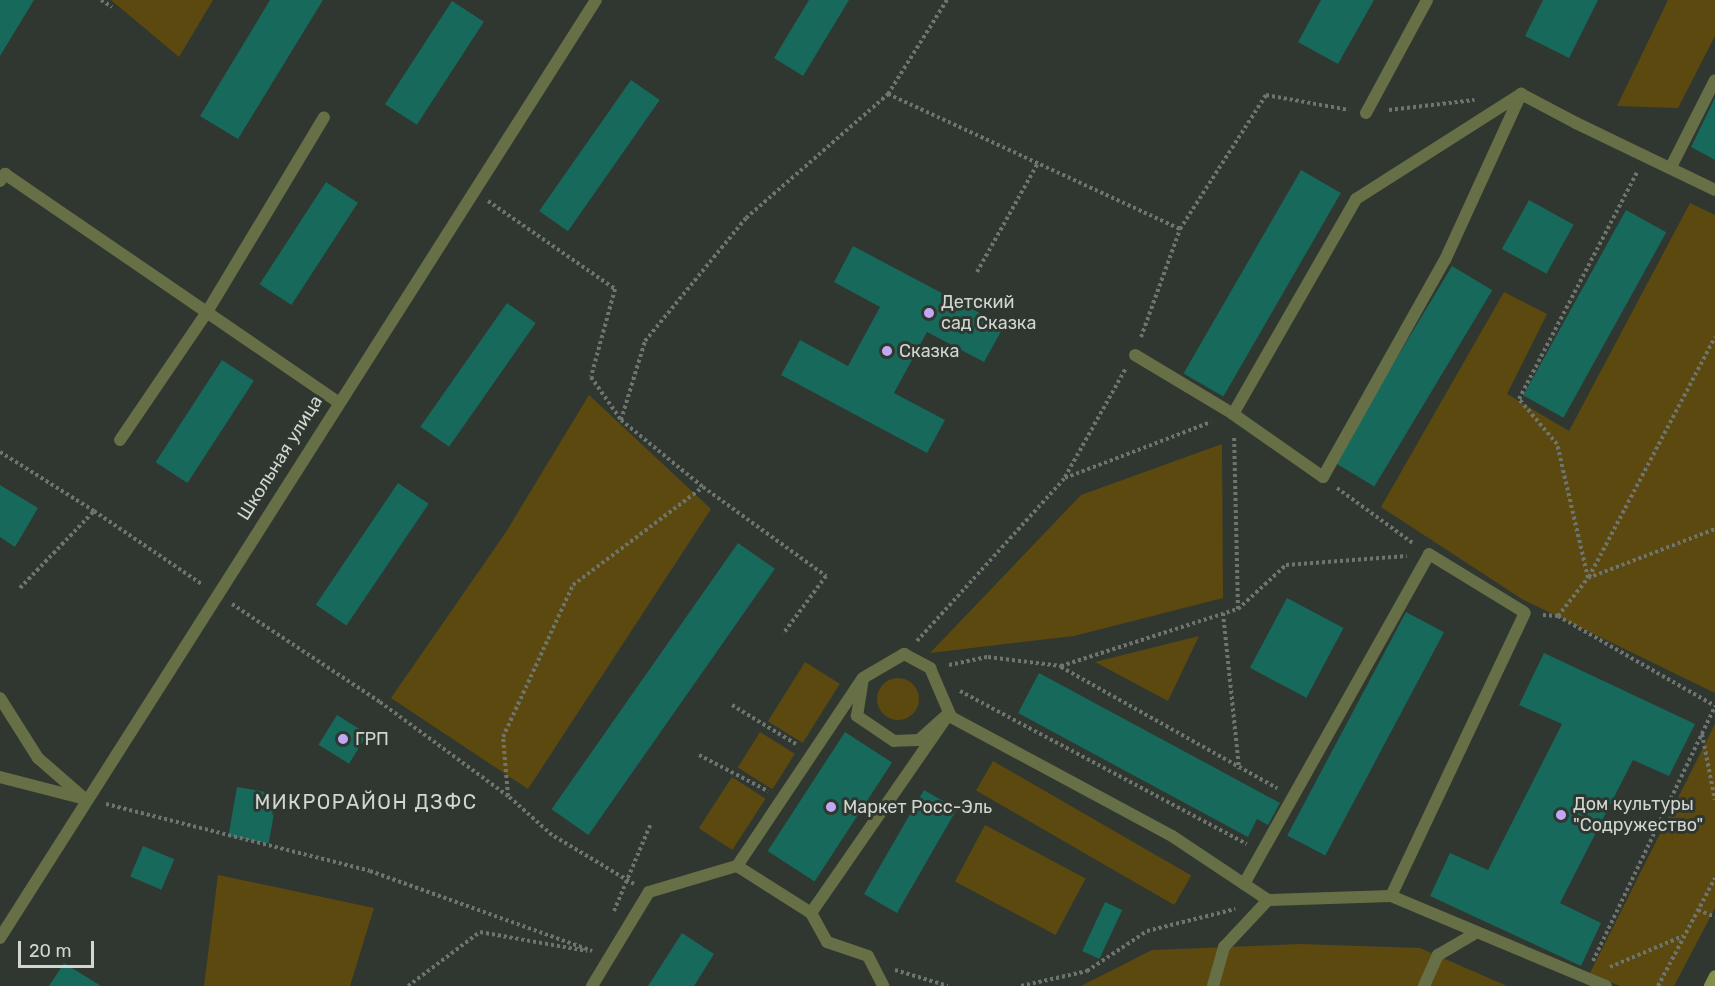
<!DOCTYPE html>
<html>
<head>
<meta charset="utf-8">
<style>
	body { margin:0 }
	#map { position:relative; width:1715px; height:986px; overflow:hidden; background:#2f3730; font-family:Rubik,sans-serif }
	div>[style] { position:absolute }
	.green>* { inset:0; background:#5c4910; transform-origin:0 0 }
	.round { border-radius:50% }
	.building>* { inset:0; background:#16695b; transform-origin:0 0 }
	.path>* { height:4px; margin-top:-2px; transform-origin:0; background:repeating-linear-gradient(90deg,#6e756e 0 3px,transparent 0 6px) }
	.service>* { height:12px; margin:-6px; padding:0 6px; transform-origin:6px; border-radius:6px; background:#666f45 }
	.minor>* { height:12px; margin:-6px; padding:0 6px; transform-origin:6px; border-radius:6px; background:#666f45 }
	.secondary>* { height:12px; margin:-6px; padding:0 6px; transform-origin:6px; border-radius:6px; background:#818f4b }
	.dots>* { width:16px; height:16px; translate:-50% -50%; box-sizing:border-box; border:3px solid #2f3730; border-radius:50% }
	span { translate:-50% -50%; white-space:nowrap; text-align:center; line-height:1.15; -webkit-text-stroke:6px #2f3730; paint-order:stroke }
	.poi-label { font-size:18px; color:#d1d6d1 }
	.left { translate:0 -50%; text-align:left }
	.street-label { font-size:18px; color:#d1d6d1 }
	.neighbourhood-label { font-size:20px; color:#d1d6d1; letter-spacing:1.5px }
	.scale { position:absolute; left:18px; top:941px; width:76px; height:27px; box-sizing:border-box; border:3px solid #d1d6d1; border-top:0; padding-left:8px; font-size:18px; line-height:21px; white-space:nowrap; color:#d1d6d1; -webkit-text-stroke:4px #2f3730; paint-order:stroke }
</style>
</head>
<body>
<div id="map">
	<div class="green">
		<i style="clip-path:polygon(111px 0,213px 0,179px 57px)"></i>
		<i style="clip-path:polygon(1668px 0,1715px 0,1715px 36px,1678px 108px,1617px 106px)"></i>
		<i style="clip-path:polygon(1690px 203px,1715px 215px,1715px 693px,1522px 599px,1381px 507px,1504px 292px,1547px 314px,1507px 394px,1569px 431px)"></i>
		<i style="clip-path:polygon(589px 395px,711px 509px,528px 789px,391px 698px,506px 532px)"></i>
		<i style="clip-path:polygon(1222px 444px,1223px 598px,1074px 636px,930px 653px,1081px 495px)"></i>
		<i style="clip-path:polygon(1199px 636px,1168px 701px,1095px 662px)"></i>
		<i style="left:805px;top:662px;width:41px;height:70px;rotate:32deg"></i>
		<i class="round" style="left:877px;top:678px;width:42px;height:42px"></i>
		<i style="clip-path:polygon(1715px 724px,1715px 908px,1674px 986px,1620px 986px,1590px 973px)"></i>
		<i style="left:760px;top:732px;width:41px;height:42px;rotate:32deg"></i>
		<i style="left:993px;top:761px;width:229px;height:34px;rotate:30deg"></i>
		<i style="left:732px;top:777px;width:40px;height:61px;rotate:33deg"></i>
		<i style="left:985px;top:825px;width:114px;height:64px;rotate:28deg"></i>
		<i style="clip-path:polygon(218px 875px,374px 908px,350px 986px,204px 986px)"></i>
		<i style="clip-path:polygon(1300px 944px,1420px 948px,1507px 986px,1081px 986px,1152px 950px)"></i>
	</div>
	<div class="building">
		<i style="clip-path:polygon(0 0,34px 0,0 56px)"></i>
		<i style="clip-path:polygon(270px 0,323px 0,238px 139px,200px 116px)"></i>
		<i style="clip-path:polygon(809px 0,849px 0,803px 76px,774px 58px)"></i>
		<i style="clip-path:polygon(1321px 0,1374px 0,1338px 64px,1298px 42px)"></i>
		<i style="clip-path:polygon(1543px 0,1598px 0,1569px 58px,1525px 36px)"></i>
		<i style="left:452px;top:1px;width:38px;height:123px;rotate:33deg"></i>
		<i style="left:631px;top:80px;width:35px;height:160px;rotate:35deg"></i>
		<i style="clip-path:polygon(1715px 98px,1715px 160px,1691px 147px)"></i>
		<i style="left:1301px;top:170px;width:46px;height:235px;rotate:30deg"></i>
		<i style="left:326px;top:182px;width:38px;height:122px;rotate:33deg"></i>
		<i style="left:1529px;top:200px;width:51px;height:56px;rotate:29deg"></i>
		<i style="left:1626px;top:210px;width:46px;height:212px;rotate:29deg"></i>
		<i style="clip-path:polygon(853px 246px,1004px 326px,984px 362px,927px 332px,894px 393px,945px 420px,927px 453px,781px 375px,800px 340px,848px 366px,880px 307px,834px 282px)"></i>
		<i style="left:1452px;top:266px;width:47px;height:229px;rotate:31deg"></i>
		<i style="left:507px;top:303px;width:35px;height:151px;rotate:35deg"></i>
		<i style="left:222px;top:360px;width:38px;height:122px;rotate:33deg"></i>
		<i style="left:398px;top:483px;width:37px;height:147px;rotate:34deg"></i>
		<i style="clip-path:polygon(0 485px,38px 508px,15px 547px,0 537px)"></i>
		<i style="left:738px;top:543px;width:45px;height:325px;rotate:35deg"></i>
		<i style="left:1287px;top:598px;width:64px;height:79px;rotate:28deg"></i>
		<i style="left:1406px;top:612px;width:43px;height:253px;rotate:28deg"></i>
		<i style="clip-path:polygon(1544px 653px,1695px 724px,1669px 776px,1633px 760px,1560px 903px,1601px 923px,1581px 966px,1430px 896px,1450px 853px,1488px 870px,1562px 724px,1519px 705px)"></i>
		<i style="clip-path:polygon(1039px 673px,1280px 803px,1268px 825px,1257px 819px,1248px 837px,1018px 713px)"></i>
		<i style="left:337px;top:715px;width:36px;height:35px;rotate:32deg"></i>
		<i style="left:845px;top:732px;width:56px;height:142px;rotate:33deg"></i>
		<i style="left:237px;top:787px;width:41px;height:50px;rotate:10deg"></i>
		<i style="left:924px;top:790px;width:38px;height:120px;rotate:30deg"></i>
		<i style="left:143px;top:846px;width:34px;height:33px;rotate:23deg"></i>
		<i style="left:1105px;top:902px;width:19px;height:54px;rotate:25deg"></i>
		<i style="clip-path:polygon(682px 933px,714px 954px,694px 986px,648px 986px)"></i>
		<i style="clip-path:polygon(64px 963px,101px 986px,49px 986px)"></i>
	</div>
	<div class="path">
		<i style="left:101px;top:0;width:13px;rotate:32deg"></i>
		<i style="left:888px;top:94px;width:322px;rotate:24.8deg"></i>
		<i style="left:1180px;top:229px;width:159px;rotate:-57.3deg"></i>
		<i style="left:1266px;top:95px;width:84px;rotate:10.2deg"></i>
		<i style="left:1389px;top:110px;width:86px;rotate:-6.7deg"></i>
		<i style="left:488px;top:201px;width:155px;rotate:34.7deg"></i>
		<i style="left:615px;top:289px;width:91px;rotate:105.3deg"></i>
		<i style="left:591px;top:377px;width:52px;rotate:55.1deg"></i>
		<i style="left:621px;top:420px;width:106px;rotate:39.3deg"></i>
		<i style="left:977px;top:272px;width:125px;rotate:-60.8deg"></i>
		<i style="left:1141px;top:337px;width:115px;rotate:-70.1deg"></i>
		<i style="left:621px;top:420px;width:83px;rotate:-73.1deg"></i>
		<i style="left:645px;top:341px;width:159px;rotate:-50.6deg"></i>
		<i style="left:746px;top:218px;width:189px;rotate:-41.1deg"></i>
		<i style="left:888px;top:94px;width:111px;rotate:-57.9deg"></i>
		<i style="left:0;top:452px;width:111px;rotate:32.1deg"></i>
		<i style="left:1065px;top:477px;width:125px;rotate:-60.8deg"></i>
		<i style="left:1337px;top:488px;width:95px;rotate:36deg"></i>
		<i style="left:1589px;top:577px;width:271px;rotate:-62.3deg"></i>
		<i style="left:1588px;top:578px;width:138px;rotate:-103deg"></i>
		<i style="left:1557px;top:444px;width:59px;rotate:-130.2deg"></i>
		<i style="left:1519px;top:399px;width:256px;rotate:-62.5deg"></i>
		<i style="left:20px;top:588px;width:107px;rotate:-46.1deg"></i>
		<i style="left:94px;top:511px;width:132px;rotate:34.2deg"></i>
		<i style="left:232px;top:604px;width:178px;rotate:33.5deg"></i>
		<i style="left:380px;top:702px;width:159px;rotate:36.3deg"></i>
		<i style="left:1238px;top:609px;width:65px;rotate:-42.5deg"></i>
		<i style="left:1286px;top:565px;width:121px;rotate:-4.3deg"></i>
		<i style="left:1223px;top:613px;width:157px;rotate:84.1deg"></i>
		<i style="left:1543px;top:615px;width:15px;rotate:4deg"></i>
		<i style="left:1558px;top:616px;width:48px;rotate:-51.7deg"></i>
		<i style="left:1588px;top:578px;width:136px;rotate:-21.1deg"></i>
		<i style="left:1558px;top:616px;width:181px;rotate:29.8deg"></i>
		<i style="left:917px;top:641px;width:220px;rotate:-47.8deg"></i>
		<i style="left:1065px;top:478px;width:156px;rotate:-21deg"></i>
		<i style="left:949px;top:665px;width:40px;rotate:-12deg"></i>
		<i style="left:988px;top:657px;width:74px;rotate:7deg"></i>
		<i style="left:1061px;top:666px;width:186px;rotate:-17.9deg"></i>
		<i style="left:1238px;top:609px;width:173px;rotate:-91.3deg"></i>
		<i style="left:1061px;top:667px;width:248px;rotate:29.3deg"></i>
		<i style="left:960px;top:691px;width:325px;rotate:28.1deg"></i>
		<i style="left:732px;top:705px;width:75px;rotate:31.4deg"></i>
		<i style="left:1702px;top:734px;width:67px;rotate:78.9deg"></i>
		<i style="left:699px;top:755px;width:78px;rotate:27.6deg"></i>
		<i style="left:106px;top:804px;width:272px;rotate:14.2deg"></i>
		<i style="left:370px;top:871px;width:236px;rotate:19.8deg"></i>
		<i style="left:634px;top:884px;width:96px;rotate:-149.1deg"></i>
		<i style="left:552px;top:835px;width:59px;rotate:-138.4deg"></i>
		<i style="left:508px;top:796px;width:59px;rotate:-94.8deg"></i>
		<i style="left:503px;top:737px;width:167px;rotate:-65.3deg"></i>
		<i style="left:573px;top:585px;width:163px;rotate:-37deg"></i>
		<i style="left:703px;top:487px;width:152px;rotate:35.9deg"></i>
		<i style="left:826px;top:576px;width:72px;rotate:126.6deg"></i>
		<i style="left:1698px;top:910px;width:18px;rotate:22deg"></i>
		<i style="left:614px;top:911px;width:95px;rotate:-67.2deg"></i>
		<i style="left:1593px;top:961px;width:283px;rotate:-64.4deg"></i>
		<i style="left:1610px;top:967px;width:79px;rotate:-23deg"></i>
		<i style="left:895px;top:970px;width:55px;rotate:16.8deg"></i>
		<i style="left:408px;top:986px;width:90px;rotate:-36.9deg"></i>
		<i style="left:480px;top:932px;width:109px;rotate:10.1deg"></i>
		<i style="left:1021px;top:986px;width:68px;rotate:-12.8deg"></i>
		<i style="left:1087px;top:971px;width:72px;rotate:-33.7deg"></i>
		<i style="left:1147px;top:931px;width:91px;rotate:-14deg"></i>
		<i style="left:1658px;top:986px;width:122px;rotate:-62.2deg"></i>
	</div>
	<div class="service">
		<i style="left:1366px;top:113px;width:128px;rotate:-61.6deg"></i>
		<i style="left:1671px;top:167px;width:97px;rotate:-63.2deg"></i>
		<i style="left:0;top:181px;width:9px;rotate:-54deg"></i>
		<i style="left:5px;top:174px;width:402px;rotate:34.4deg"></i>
		<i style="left:1135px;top:355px;width:114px;rotate:31deg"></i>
		<i style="left:1233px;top:414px;width:110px;rotate:35deg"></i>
		<i style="left:1323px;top:477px;width:249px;rotate:-60.7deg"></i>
		<i style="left:1445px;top:260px;width:183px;rotate:-65.4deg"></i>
		<i style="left:1233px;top:414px;width:248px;rotate:-60.2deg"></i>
		<i style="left:1356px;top:199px;width:196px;rotate:-32.5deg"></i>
		<i style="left:1521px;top:94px;width:62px;rotate:27.8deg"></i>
		<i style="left:120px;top:440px;width:155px;rotate:-55.8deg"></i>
		<i style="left:207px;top:312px;width:227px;rotate:-59deg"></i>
		<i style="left:0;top:698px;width:71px;rotate:57.7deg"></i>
		<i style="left:38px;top:758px;width:62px;rotate:41.1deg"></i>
		<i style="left:0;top:777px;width:84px;rotate:14.5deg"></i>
		<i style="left:737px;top:866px;width:88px;rotate:32.4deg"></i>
		<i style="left:811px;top:913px;width:234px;rotate:-55.3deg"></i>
		<i style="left:1244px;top:884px;width:378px;rotate:-60.7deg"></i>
		<i style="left:1429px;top:554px;width:111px;rotate:31.4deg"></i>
		<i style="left:1391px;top:896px;width:313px;rotate:-64.7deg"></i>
		<i style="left:811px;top:913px;width:33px;rotate:61deg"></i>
		<i style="left:827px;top:942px;width:43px;rotate:18.9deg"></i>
		<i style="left:868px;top:956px;width:34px;rotate:63deg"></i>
		<i style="left:592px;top:986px;width:110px;rotate:-58.8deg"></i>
		<i style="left:649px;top:892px;width:92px;rotate:-16.5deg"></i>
		<i style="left:737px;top:866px;width:226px;rotate:-56.2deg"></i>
		<i style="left:1213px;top:986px;width:41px;rotate:-74.2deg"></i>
		<i style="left:1224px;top:947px;width:64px;rotate:-46.9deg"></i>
		<i style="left:1424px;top:986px;width:34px;rotate:-66deg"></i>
		<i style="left:1438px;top:955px;width:42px;rotate:-30.3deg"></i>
	</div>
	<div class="minor">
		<i style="left:1576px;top:123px;width:154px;rotate:25.7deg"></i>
		<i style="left:949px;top:713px;width:40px;rotate:138deg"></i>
		<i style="left:919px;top:740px;width:25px;rotate:178deg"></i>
		<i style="left:894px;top:741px;width:45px;rotate:-146deg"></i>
		<i style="left:857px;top:716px;width:38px;rotate:-81deg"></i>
		<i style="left:863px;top:678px;width:48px;rotate:-30.3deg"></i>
		<i style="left:904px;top:654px;width:30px;rotate:28deg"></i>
		<i style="left:930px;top:668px;width:53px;rotate:66.8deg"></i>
		<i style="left:951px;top:717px;width:251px;rotate:28.3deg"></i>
		<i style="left:1172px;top:836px;width:115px;rotate:33.7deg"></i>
		<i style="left:1268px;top:900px;width:123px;rotate:-1.9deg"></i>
		<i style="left:1391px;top:896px;width:233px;rotate:22.7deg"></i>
		<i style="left:0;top:938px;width:1111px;rotate:-57.57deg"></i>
	</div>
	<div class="secondary">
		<i style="left:1710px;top:986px;width:11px;rotate:-63deg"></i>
	</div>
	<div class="dots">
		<i style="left:929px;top:313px;background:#bfa9f4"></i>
		<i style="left:887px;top:351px;background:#bfa9f4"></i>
		<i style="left:343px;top:739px;background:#bfa9f4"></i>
		<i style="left:831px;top:807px;background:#bfa9f4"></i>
		<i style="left:1561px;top:815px;background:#bfa9f4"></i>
	</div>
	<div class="poi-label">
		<span class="left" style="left:941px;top:313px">Детский<br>сад Сказка</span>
		<span class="left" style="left:899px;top:351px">Сказка</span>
		<span class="left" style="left:355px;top:739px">ГРП</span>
		<span class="left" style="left:1573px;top:815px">Дом культуры<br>"Содружество"</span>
		<span class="left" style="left:843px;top:807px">Маркет Росс-Эль</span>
	</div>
	<div class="street-label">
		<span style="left:280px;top:458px;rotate:-58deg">Школьная улица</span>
	</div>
	<div class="neighbourhood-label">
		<span style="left:366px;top:802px">МИКРОРАЙОН ДЗФС</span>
	</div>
	<div class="scale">20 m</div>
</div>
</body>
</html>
